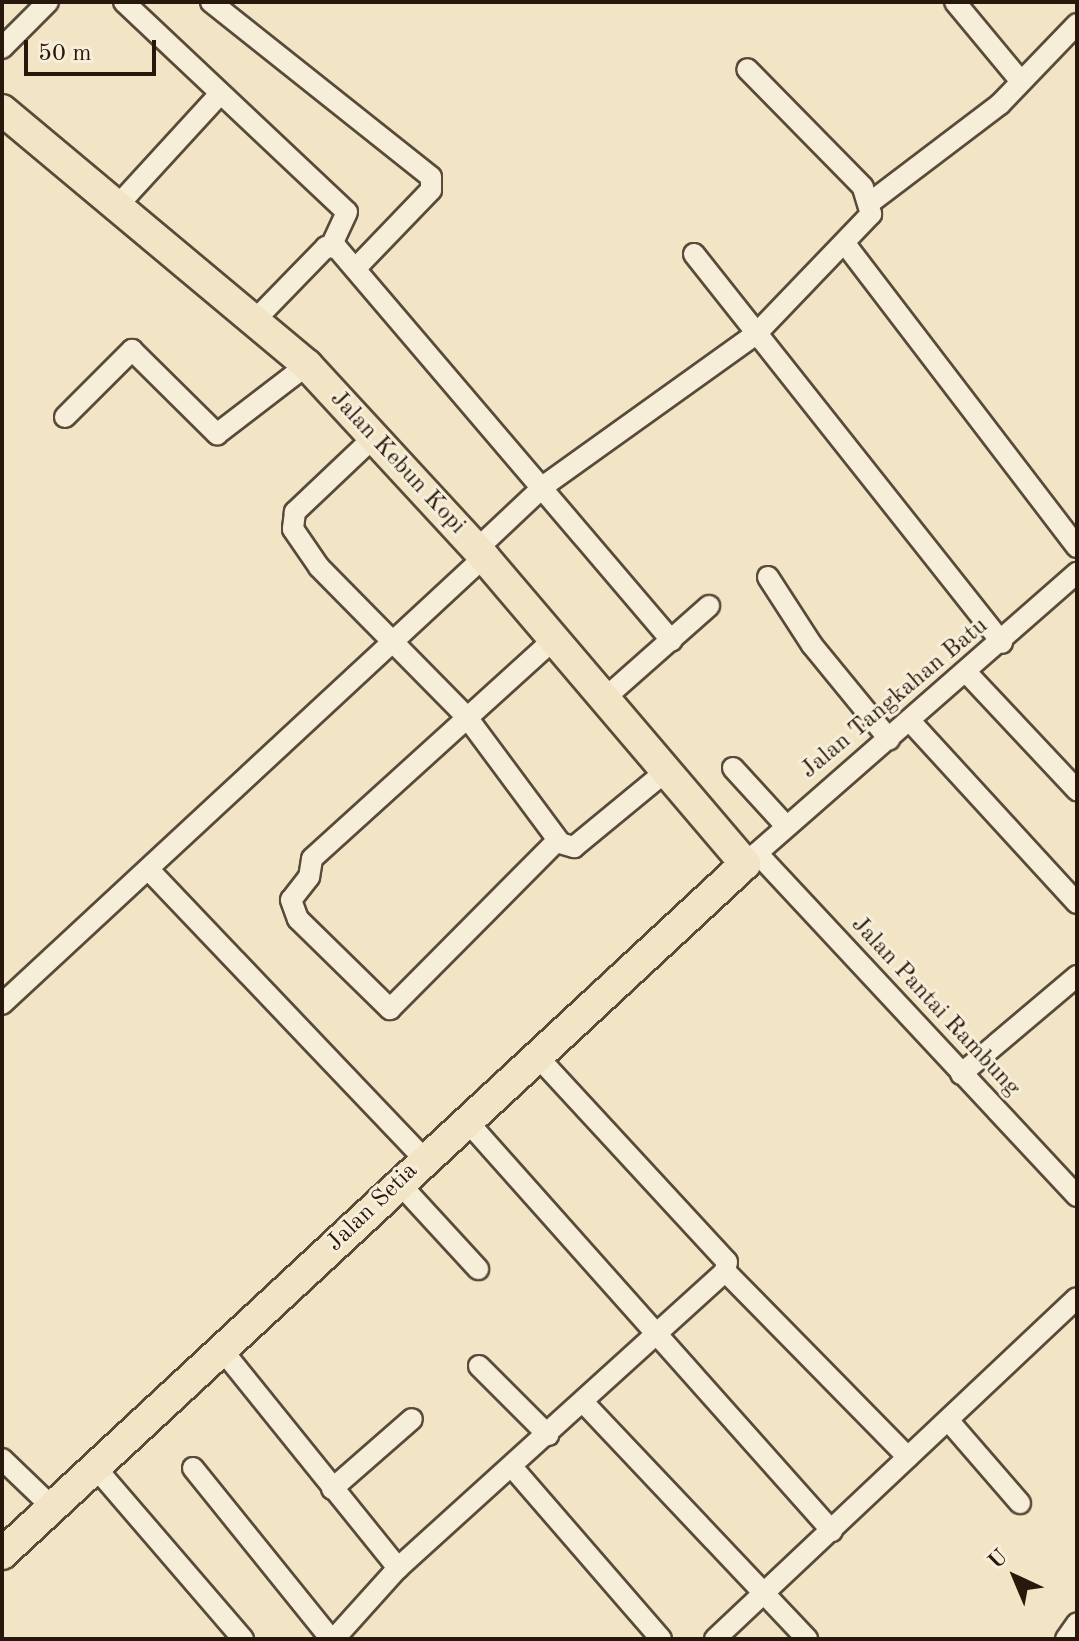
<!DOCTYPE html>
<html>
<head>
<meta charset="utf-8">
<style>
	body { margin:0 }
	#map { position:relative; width:1079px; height:1641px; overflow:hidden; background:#f1e5c5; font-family:"Old Standard TT",serif }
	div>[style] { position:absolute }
	.roads { filter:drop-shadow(2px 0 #5a4a3a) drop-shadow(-2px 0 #5a4a3a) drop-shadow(0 2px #5a4a3a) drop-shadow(0 -2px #5a4a3a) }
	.street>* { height:20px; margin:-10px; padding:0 10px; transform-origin:10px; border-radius:10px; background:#f6eed9 }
	.primary>* { height:30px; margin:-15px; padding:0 15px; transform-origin:15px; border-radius:15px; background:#f1e5c5 }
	span { translate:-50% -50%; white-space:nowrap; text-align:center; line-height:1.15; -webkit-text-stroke:6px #f6eed9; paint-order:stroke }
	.street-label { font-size:24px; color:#28170b }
	.frame { position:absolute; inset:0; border:4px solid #28170b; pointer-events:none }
	.north { position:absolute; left:975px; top:1537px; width:80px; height:80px; -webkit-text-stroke:6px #f6eed9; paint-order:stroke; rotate:316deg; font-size:22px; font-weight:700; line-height:32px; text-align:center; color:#28170b }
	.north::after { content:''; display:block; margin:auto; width:28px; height:36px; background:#28170b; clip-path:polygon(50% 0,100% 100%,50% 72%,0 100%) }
	.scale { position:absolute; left:24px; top:40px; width:132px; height:36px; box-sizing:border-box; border:4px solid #28170b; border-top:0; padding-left:10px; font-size:24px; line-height:28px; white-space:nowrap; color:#28170b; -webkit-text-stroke:6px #f6eed9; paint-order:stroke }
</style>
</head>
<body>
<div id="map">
	<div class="roads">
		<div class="street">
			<i style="left:124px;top:2px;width:306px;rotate:43.3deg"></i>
			<i style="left:347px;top:212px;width:38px;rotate:115deg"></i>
			<i style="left:211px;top:2px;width:281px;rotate:38.5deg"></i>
			<i style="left:431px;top:177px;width:13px;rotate:90deg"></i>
			<i style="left:431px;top:190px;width:107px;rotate:133.9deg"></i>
			<i style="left:955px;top:2px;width:99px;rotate:50.3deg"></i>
			<i style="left:2px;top:48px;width:65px;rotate:-45deg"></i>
			<i style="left:871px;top:202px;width:162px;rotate:-37.2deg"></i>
			<i style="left:1000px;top:104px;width:111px;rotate:-46.1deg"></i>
			<i style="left:120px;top:203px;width:147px;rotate:-47.5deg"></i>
			<i style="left:846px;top:245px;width:380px;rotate:52.6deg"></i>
			<i style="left:694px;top:254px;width:496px;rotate:51.6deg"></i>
			<i style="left:255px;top:320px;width:102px;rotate:-45.8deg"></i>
			<i style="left:326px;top:247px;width:11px;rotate:5deg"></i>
			<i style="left:337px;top:248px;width:516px;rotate:49.56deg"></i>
			<i style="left:65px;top:417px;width:95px;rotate:-45deg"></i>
			<i style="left:132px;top:350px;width:120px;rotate:44.7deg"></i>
			<i style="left:217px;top:434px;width:113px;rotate:-37.5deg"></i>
			<i style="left:373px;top:438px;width:108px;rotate:136.5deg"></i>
			<i style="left:295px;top:512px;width:17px;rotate:97deg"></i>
			<i style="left:293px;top:529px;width:46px;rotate:55.6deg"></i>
			<i style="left:319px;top:567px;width:209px;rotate:45.4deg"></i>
			<i style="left:466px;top:716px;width:156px;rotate:53.4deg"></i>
			<i style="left:476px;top:550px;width:95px;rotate:-43.3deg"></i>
			<i style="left:545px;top:485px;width:261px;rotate:-35.6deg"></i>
			<i style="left:757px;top:333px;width:165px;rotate:-46.2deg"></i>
			<i style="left:871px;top:214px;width:28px;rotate:-107deg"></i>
			<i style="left:863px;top:187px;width:165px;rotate:-134.5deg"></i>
			<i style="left:768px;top:577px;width:81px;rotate:57.1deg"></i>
			<i style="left:812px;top:645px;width:122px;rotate:50.7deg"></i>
			<i style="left:552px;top:641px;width:324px;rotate:137.8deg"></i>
			<i style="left:312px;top:859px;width:18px;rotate:99deg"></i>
			<i style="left:309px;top:877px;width:29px;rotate:128deg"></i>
			<i style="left:291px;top:900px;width:20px;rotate:70deg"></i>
			<i style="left:298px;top:919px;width:129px;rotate:44.4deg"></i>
			<i style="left:390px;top:1009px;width:235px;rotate:-45.2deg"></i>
			<i style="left:556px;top:842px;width:19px;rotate:16deg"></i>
			<i style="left:574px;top:847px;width:118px;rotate:-39.5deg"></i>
			<i style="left:967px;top:673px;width:161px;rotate:46.8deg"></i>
			<i style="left:605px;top:698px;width:139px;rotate:-41.5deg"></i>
			<i style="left:910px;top:721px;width:247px;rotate:47.5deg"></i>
			<i style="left:733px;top:768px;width:79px;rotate:47.6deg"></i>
			<i style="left:757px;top:853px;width:469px;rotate:47deg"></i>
			<i style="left:749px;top:860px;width:436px;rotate:-41.2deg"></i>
			<i style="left:149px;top:870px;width:399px;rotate:46.4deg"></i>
			<i style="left:2px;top:1004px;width:657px;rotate:-42.84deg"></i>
			<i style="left:537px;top:1056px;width:280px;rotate:47.3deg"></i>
			<i style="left:727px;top:1262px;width:9px;rotate:103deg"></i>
			<i style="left:725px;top:1271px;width:261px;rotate:45.5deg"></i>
			<i style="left:961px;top:1074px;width:152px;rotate:-40.2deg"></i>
			<i style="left:467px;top:1121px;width:549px;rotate:48.32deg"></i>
			<i style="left:399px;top:1183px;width:117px;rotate:47.4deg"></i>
			<i style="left:223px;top:1351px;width:279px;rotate:51.1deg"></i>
			<i style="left:479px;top:1366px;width:98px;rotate:45deg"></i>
			<i style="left:584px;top:1403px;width:325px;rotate:46.6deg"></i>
			<i style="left:948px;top:1420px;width:110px;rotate:49.1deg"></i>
			<i style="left:2px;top:1459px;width:68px;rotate:43.8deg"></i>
			<i style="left:95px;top:1467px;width:227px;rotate:49.3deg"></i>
			<i style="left:193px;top:1468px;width:220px;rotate:51.1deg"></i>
			<i style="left:513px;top:1468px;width:226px;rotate:49.1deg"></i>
			<i style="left:332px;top:1489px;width:106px;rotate:-41.2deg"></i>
			<i style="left:334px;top:1639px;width:96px;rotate:-48deg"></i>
			<i style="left:398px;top:1568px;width:442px;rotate:-42.2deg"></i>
			<i style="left:715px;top:1639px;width:497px;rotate:-43.3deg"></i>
			<i style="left:1066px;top:1639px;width:19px;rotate:-55deg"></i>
		</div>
		<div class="primary">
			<i style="left:2px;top:110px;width:398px;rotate:39.9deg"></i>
			<i style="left:307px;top:365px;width:261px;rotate:47.3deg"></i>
			<i style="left:484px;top:557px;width:403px;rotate:49.6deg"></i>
			<i style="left:745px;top:864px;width:1014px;rotate:137.12deg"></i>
		</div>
	</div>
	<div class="street-label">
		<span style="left:397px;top:463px;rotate:47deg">Jalan Kebun Kopi</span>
		<span style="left:895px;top:699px;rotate:-40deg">Jalan Tangkahan Batu</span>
		<span style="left:935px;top:1007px;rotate:47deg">Jalan Pantai Rambung</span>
		<span style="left:373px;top:1208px;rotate:-44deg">Jalan Setia</span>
	</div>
	<div class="frame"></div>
	<div class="north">U</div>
	<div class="scale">50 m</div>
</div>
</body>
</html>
